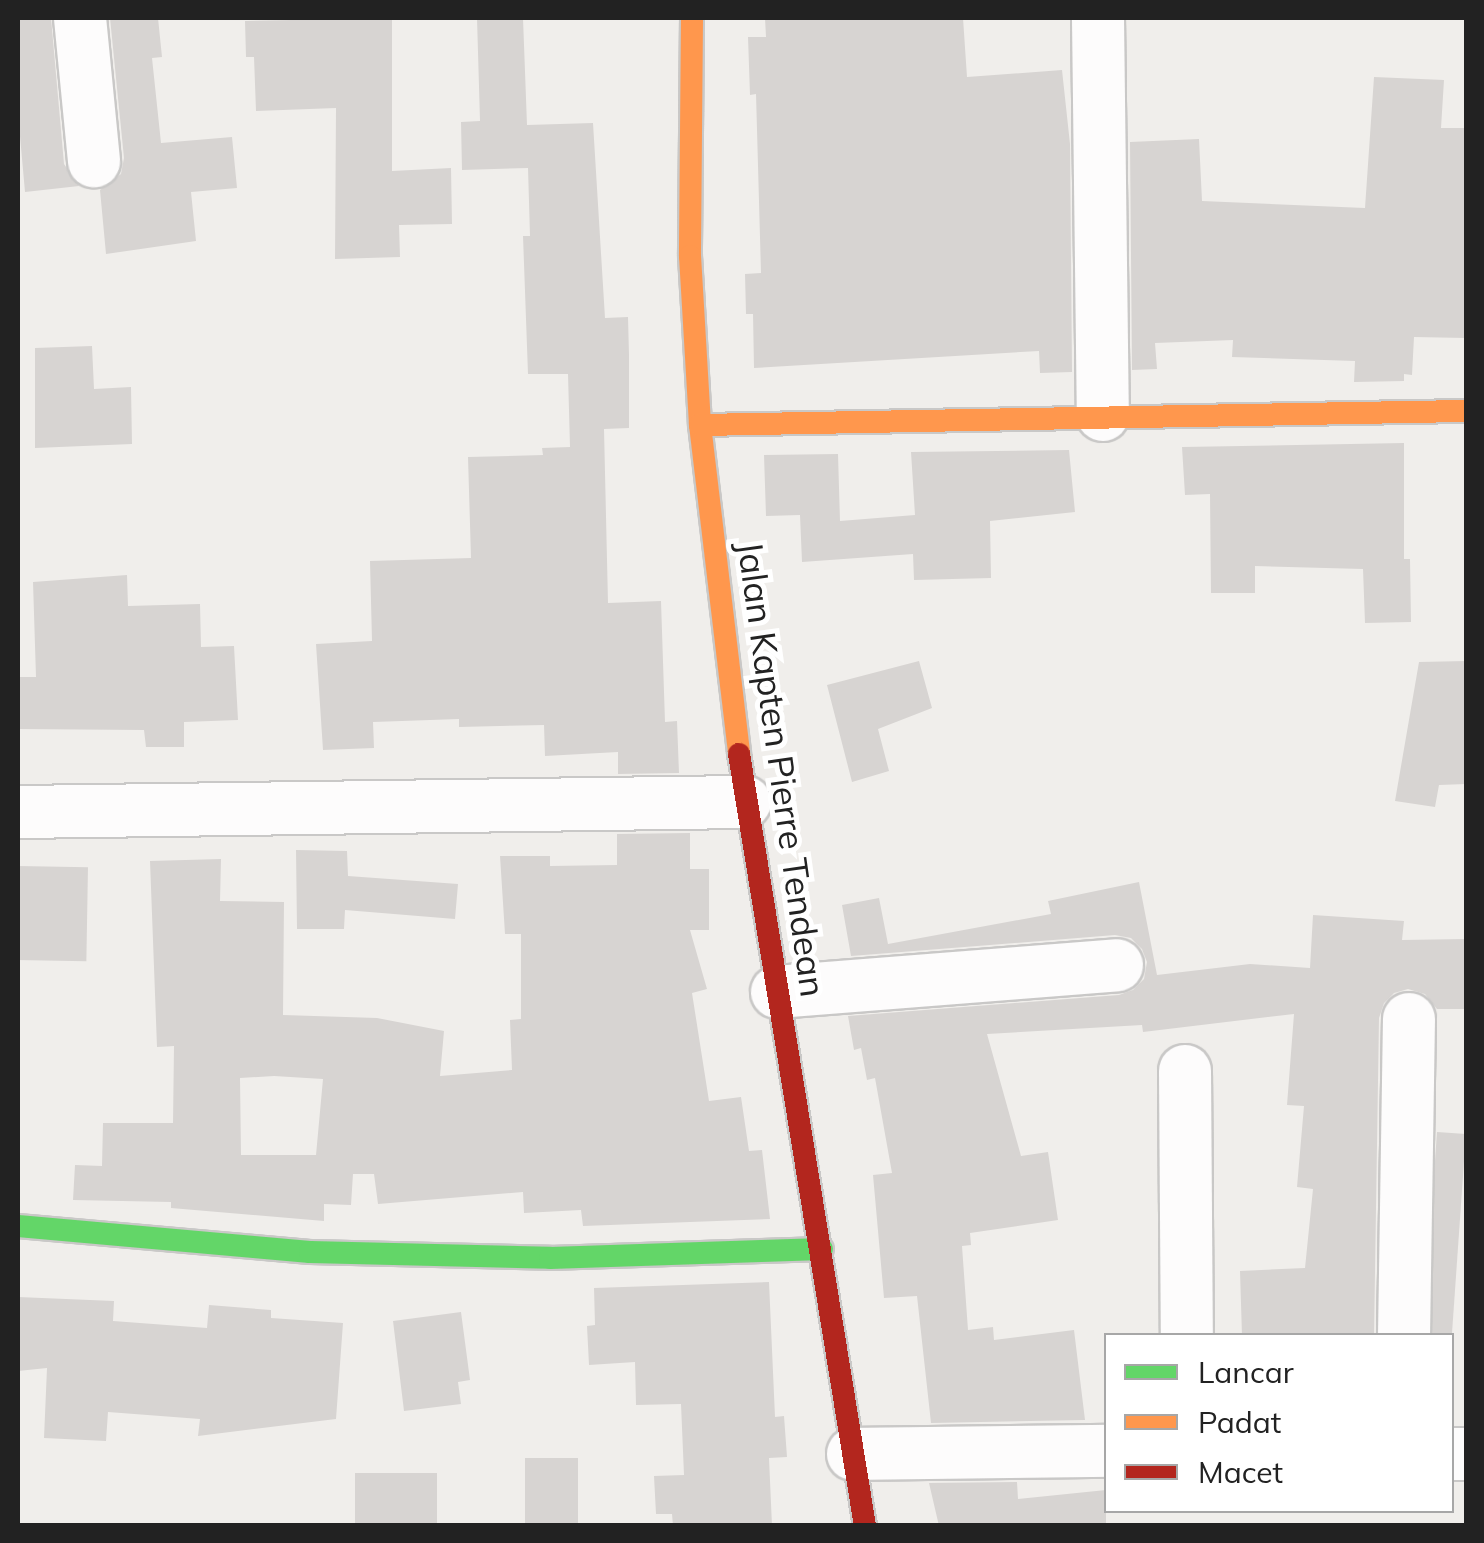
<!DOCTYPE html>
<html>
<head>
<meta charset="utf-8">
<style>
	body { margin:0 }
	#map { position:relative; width:1484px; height:1543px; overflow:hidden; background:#f0eeeb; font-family:Mulish,sans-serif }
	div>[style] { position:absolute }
	.building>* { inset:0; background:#d7d4d2; transform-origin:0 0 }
	.roads { filter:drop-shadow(2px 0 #c9c8c7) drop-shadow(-2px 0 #c9c8c7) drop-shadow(0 2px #c9c8c7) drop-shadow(0 -2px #c9c8c7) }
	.street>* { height:52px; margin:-26px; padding:0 26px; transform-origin:26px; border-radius:26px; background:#fdfcfc }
	.fast>* { height:22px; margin:-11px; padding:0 11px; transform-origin:11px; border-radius:11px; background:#63d668 }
	.slow>* { height:22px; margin:-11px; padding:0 11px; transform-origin:11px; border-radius:11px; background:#ff974d }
	.jam>* { height:22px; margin:-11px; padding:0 11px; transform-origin:11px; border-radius:11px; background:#b3261e }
	span { translate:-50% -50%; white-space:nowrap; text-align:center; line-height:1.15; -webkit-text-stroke:10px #fff; paint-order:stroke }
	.street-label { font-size:35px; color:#222 }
	.frame { position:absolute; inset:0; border:20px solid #222; pointer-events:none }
	.legend { position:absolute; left:1104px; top:1333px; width:350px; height:180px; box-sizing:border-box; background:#fff; border:2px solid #a7a7a7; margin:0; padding:12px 18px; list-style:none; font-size:30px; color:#222 }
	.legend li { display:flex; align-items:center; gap:20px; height:50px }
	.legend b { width:50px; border:2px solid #a7a7a7 }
</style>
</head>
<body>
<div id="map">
	<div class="building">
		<i style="clip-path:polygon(18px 18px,51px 18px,64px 164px,79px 186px,25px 192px,18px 114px)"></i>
		<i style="clip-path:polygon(110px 18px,158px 18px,162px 57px,152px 58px,161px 143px,232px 137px,237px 188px,191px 192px,196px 241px,106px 254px,100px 190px,121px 174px,124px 158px)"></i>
		<i style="clip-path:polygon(392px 18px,392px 171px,451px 168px,452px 224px,399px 225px,400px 257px,335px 259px,336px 108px,256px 111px,254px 57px,246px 57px,245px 21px)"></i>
		<i style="clip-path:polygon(477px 18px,523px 18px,527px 125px,593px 123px,605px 318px,628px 317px,629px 355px,629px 428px,604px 429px,608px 603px,661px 601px,665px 722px,677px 721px,679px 773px,618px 774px,618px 752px,545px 756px,544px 725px,459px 727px,459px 719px,373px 722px,374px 748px,323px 750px,316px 644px,372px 641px,370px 561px,471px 558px,468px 457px,543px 455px,542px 448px,570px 447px,568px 374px,528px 374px,523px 236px,530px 236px,528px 168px,462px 170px,461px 122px,480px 121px)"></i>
		<i style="clip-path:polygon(765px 18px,963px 18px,967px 77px,1062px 70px,1070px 144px,1072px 372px,1040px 373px,1039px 351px,754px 368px,753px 314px,746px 314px,745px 274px,761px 273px,756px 94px,750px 95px,748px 37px,766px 37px)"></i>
		<i style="clip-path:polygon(1374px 77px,1444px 80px,1441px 128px,1466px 128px,1466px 338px,1414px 337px,1412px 375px,1404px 374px,1404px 381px,1354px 382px,1355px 361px,1232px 357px,1233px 340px,1155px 343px,1157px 369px,1132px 370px,1130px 142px,1199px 139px,1202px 201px,1365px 208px)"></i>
		<i style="clip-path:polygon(92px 346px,94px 389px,131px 387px,132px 444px,35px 448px,35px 348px)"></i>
		<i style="clip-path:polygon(1404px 443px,1404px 559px,1410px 559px,1411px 622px,1365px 623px,1363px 569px,1255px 566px,1255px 593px,1211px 593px,1210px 494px,1185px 495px,1182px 447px)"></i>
		<i style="clip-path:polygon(1069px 450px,1075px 512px,990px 521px,991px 578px,914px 580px,913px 554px,802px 562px,800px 515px,766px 516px,764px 455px,838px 454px,840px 521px,915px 515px,911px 452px)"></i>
		<i style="clip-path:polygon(127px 575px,128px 606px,200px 604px,201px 647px,234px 646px,238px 720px,184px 722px,184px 747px,146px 747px,144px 730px,18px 729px,18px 677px,36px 677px,33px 582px)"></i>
		<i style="clip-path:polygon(919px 661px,932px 708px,878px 729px,889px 771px,852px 782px,827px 685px)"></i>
		<i style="clip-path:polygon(1466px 661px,1466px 784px,1439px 785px,1435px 807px,1395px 801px,1419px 662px)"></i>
		<i style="clip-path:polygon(evenodd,690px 833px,690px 869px,709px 869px,709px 930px,690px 930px,707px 989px,692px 993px,709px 1101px,741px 1097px,749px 1151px,762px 1150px,770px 1219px,583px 1226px,581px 1210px,524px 1213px,523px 1192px,378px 1204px,374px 1174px,353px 1174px,351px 1205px,324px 1204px,324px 1221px,171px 1208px,171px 1202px,73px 1200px,75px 1165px,102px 1166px,103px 1123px,173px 1123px,174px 1046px,157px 1047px,150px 861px,221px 859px,220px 901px,284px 902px,283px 1015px,377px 1018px,444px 1031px,440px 1076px,512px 1070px,510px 1020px,521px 1019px,521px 934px,505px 934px,500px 856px,550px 856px,550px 866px,617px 865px,617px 834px,690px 833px,274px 1076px,323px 1079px,316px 1155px,241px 1155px,240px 1078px,274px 1076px)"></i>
		<i style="clip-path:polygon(296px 850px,347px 851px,348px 876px,458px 884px,455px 919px,345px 910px,344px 929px,297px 929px)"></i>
		<i style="left:18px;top:866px;width:70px;height:94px;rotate:1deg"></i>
		<i style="clip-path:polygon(1139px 882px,1157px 975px,1250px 964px,1310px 968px,1313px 915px,1404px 921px,1402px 940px,1466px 939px,1466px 1009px,1437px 1009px,1425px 994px,1408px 989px,1394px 993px,1384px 1003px,1379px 1018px,1374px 1336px,1242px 1336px,1240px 1271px,1305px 1268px,1313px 1189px,1297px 1187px,1304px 1106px,1287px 1105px,1294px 1014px,1143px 1032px,1142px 1025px,987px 1034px,1021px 1156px,1048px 1152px,1058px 1220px,970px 1233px,971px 1245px,962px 1246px,968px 1330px,993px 1327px,994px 1340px,1074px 1330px,1085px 1420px,931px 1423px,917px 1296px,884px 1298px,873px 1175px,892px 1173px,875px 1078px,867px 1080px,861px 1048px,854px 1050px,848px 1016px,1119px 995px,1133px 990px,1144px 979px,1147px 962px,1142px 949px,1131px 938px,1115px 935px,851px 956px,842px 905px,879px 898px,888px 944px,1051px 914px,1048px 901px)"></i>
		<i style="left:1437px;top:1132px;width:29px;height:204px;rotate:4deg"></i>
		<i style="clip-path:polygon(769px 1282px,775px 1417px,784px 1416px,787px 1457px,769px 1458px,772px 1526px,673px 1526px,672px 1514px,656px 1514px,654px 1476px,684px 1475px,681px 1404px,636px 1405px,635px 1362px,589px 1365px,587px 1326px,595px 1325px,594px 1288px)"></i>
		<i style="clip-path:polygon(18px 1297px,114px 1301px,113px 1321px,207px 1328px,209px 1305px,271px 1310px,271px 1318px,343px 1323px,336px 1419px,198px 1436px,200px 1419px,108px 1412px,106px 1441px,44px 1438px,47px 1368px,18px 1371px)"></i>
		<i style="clip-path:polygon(461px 1312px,470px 1380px,458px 1382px,461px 1404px,404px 1411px,393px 1321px)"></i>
		<i style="left:525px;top:1458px;width:53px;height:68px"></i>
		<i style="left:355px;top:1473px;width:82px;height:53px"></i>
		<i style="clip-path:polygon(1017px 1482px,1018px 1499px,1106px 1490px,1106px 1526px,939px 1526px,929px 1483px)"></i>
	</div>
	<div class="roads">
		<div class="street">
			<i style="left:80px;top:18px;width:144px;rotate:84.4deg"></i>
			<i style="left:1098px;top:18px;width:397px;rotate:89.3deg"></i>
			<i style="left:18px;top:812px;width:727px;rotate:-0.79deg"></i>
			<i style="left:777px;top:992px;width:341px;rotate:-4.5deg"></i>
			<i style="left:1185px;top:1071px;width:265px;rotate:89.6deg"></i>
			<i style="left:1404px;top:1336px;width:317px;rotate:-89.1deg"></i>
			<i style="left:853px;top:1454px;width:253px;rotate:-0.7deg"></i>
			<i style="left:1452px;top:1454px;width:14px"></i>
		</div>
		<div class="fast">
			<i style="left:18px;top:1226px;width:293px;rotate:5.1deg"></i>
			<i style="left:310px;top:1252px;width:240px;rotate:1.4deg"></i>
			<i style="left:550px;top:1258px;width:272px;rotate:-1.9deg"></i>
		</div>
		<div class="slow">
			<i style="left:692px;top:18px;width:238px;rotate:90.5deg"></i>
			<i style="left:690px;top:256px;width:169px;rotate:86.6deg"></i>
			<i style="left:700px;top:425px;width:331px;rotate:83.2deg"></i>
			<i style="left:700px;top:425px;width:766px;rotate:-1.05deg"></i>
		</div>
		<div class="jam">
			<i style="left:739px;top:754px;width:782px;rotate:80.73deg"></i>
		</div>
	</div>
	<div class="street-label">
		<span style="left:782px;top:769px;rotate:82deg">Jalan Kapten Pierre Tendean</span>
	</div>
	<div class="frame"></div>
	<ul class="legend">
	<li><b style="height:12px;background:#63d668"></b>Lancar</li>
	<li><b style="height:12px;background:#ff974d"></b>Padat</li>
	<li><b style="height:12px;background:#b3261e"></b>Macet</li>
	</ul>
</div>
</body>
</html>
